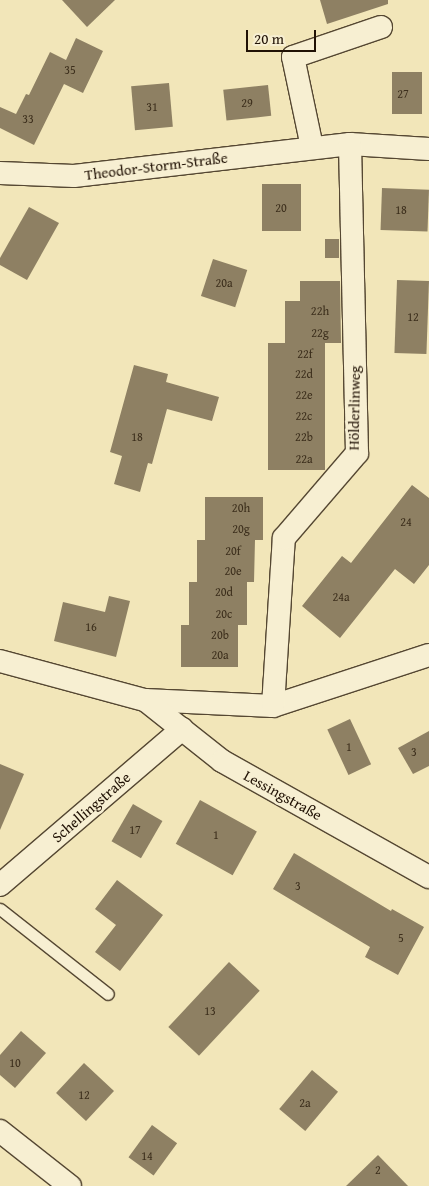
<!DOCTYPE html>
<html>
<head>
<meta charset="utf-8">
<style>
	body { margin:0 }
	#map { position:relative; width:429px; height:1186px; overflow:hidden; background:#f2e6b9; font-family:"Gentium Book Plus",serif }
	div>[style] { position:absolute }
	.building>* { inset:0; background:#8e8063; transform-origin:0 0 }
	.roads { filter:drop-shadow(1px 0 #554732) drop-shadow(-1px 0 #554732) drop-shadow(0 1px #554732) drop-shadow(0 -1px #554732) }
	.service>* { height:11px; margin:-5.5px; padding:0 5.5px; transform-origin:5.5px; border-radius:5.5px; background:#f7efd2 }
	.minor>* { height:22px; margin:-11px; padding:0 11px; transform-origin:11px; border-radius:11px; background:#f7efd2 }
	span { translate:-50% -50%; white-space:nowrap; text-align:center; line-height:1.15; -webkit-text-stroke:5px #f7efd2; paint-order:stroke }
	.number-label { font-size:12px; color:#3c2e1c }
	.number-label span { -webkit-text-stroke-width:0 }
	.street-label { font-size:15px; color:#211205 }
	.scale { position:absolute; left:246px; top:30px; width:70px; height:22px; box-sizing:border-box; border:2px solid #211205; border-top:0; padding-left:6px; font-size:15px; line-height:18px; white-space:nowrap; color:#211205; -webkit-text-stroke:4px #f7efd2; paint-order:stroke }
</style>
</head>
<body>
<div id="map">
	<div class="building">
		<i style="clip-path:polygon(62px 0,115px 0,87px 27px)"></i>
		<i style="clip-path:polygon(320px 0,388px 0,388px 4px,327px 24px)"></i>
		<i style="clip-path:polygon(76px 38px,103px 51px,83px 93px,64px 84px,34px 145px,0 128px,0 107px,16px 114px,26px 94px,29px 95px,50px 52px,66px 60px)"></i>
		<i style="left:392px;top:72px;width:30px;height:42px"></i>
		<i style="left:169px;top:83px;width:44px;height:38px;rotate:85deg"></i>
		<i style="left:268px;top:85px;width:31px;height:45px;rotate:84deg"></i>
		<i style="left:262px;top:184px;width:39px;height:47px"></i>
		<i style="left:382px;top:188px;width:47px;height:42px;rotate:2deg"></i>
		<i style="clip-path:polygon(29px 207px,59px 223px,27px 280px,0 265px,0 258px)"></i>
		<i style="left:325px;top:239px;width:14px;height:19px"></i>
		<i style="left:213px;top:259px;width:36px;height:39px;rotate:18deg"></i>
		<i style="left:397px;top:280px;width:32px;height:73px;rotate:2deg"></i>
		<i style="clip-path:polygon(300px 281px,340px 281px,341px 343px,325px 343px,325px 470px,268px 470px,268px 343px,285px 343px,285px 301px,300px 301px)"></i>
		<i style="clip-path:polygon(134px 365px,168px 374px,166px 382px,219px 397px,212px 421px,167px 409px,152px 464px,148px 463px,140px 492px,114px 484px,122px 456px,110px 452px)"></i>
		<i style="clip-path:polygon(412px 485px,429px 498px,429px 565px,414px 584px,395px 569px,340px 638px,302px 606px,342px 556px,351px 563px)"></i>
		<i style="clip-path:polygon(205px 497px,263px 497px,263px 540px,255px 540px,254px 582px,247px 582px,247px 625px,238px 625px,238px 667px,181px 667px,181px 625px,189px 625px,189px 582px,197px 582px,197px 540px,205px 540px)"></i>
		<i style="clip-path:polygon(109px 596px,130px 601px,116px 657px,54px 641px,63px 602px,105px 612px)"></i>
		<i style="left:350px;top:719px;width:50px;height:25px;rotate:65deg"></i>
		<i style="clip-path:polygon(429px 731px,429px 766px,413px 774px,398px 748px)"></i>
		<i style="clip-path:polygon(0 764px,24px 774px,0 830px)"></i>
		<i style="left:200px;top:800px;width:65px;height:50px;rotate:29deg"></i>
		<i style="left:133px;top:804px;width:34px;height:43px;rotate:30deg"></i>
		<i style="clip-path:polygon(294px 853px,391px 911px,392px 909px,424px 927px,398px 975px,365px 957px,370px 947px,273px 889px)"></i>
		<i style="clip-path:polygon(117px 880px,163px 915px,120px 971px,95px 952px,116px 925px,95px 909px)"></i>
		<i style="left:229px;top:962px;width:42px;height:89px;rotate:43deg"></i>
		<i style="clip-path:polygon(21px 1031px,46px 1053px,15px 1088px,0 1075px,0 1055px)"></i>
		<i style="left:84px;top:1063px;width:41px;height:41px;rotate:43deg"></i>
		<i style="left:312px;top:1070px;width:34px;height:51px;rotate:40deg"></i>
		<i style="left:152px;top:1125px;width:31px;height:40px;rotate:36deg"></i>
		<i style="clip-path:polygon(378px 1155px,408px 1186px,346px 1186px)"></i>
	</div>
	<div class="roads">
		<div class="service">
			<i style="left:0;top:909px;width:137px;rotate:38.2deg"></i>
		</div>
		<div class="minor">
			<i style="left:312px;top:147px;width:92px;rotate:-101.9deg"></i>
			<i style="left:293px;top:57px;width:93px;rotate:-18.8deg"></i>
			<i style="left:0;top:173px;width:74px;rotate:2.3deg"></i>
			<i style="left:74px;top:176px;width:278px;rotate:-6.6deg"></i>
			<i style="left:350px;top:144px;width:79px;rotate:3.6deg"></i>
			<i style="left:0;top:661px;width:150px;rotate:15.1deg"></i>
			<i style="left:145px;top:700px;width:128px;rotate:2.7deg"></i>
			<i style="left:273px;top:706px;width:164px;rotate:-18.1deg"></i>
			<i style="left:145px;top:700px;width:98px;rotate:38.4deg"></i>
			<i style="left:222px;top:761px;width:237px;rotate:29.3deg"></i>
			<i style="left:273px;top:706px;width:168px;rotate:-86.3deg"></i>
			<i style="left:284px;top:538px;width:112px;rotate:-49.3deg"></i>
			<i style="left:357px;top:453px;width:309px;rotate:-91.3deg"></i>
			<i style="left:0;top:885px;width:240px;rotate:-40.6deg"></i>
			<i style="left:0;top:1131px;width:89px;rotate:38.2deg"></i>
		</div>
	</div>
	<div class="number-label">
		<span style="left:70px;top:70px">35</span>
		<span style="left:403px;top:94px">27</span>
		<span style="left:247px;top:103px">29</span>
		<span style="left:152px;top:107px">31</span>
		<span style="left:28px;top:119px">33</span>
		<span style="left:281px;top:208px">20</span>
		<span style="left:401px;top:210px">18</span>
		<span style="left:224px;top:283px">20a</span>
		<span style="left:320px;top:311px">22h</span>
		<span style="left:413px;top:317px">12</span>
		<span style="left:320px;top:333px">22g</span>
		<span style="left:305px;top:354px">22f</span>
		<span style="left:304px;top:374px">22d</span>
		<span style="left:304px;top:395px">22e</span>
		<span style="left:304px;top:416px">22c</span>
		<span style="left:137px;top:437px">18</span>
		<span style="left:304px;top:437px">22b</span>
		<span style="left:304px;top:459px">22a</span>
		<span style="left:241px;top:508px">20h</span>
		<span style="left:406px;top:522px">24</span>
		<span style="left:241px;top:529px">20g</span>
		<span style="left:233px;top:551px">20f</span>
		<span style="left:233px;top:571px">20e</span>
		<span style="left:224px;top:592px">20d</span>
		<span style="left:341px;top:597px">24a</span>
		<span style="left:224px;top:614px">20c</span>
		<span style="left:91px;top:627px">16</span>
		<span style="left:220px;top:635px">20b</span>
		<span style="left:220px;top:655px">20a</span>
		<span style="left:349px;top:747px">1</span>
		<span style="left:414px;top:752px">3</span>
		<span style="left:135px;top:830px">17</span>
		<span style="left:216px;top:835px">1</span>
		<span style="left:298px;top:886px">3</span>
		<span style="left:401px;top:938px">5</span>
		<span style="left:210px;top:1011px">13</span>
		<span style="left:15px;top:1063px">10</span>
		<span style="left:84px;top:1095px">12</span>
		<span style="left:305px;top:1103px">2a</span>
		<span style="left:147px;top:1156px">14</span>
		<span style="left:378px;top:1170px">2</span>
	</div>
	<div class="street-label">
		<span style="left:156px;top:166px;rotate:-7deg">Theodor-Storm-Straße</span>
		<span style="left:354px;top:408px;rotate:-89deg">Hölderlinweg</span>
		<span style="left:283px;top:795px;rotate:29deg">Lessingstraße</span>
		<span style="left:91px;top:807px;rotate:-41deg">Schellingstraße</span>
	</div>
	<div class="scale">20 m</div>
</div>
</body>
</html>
